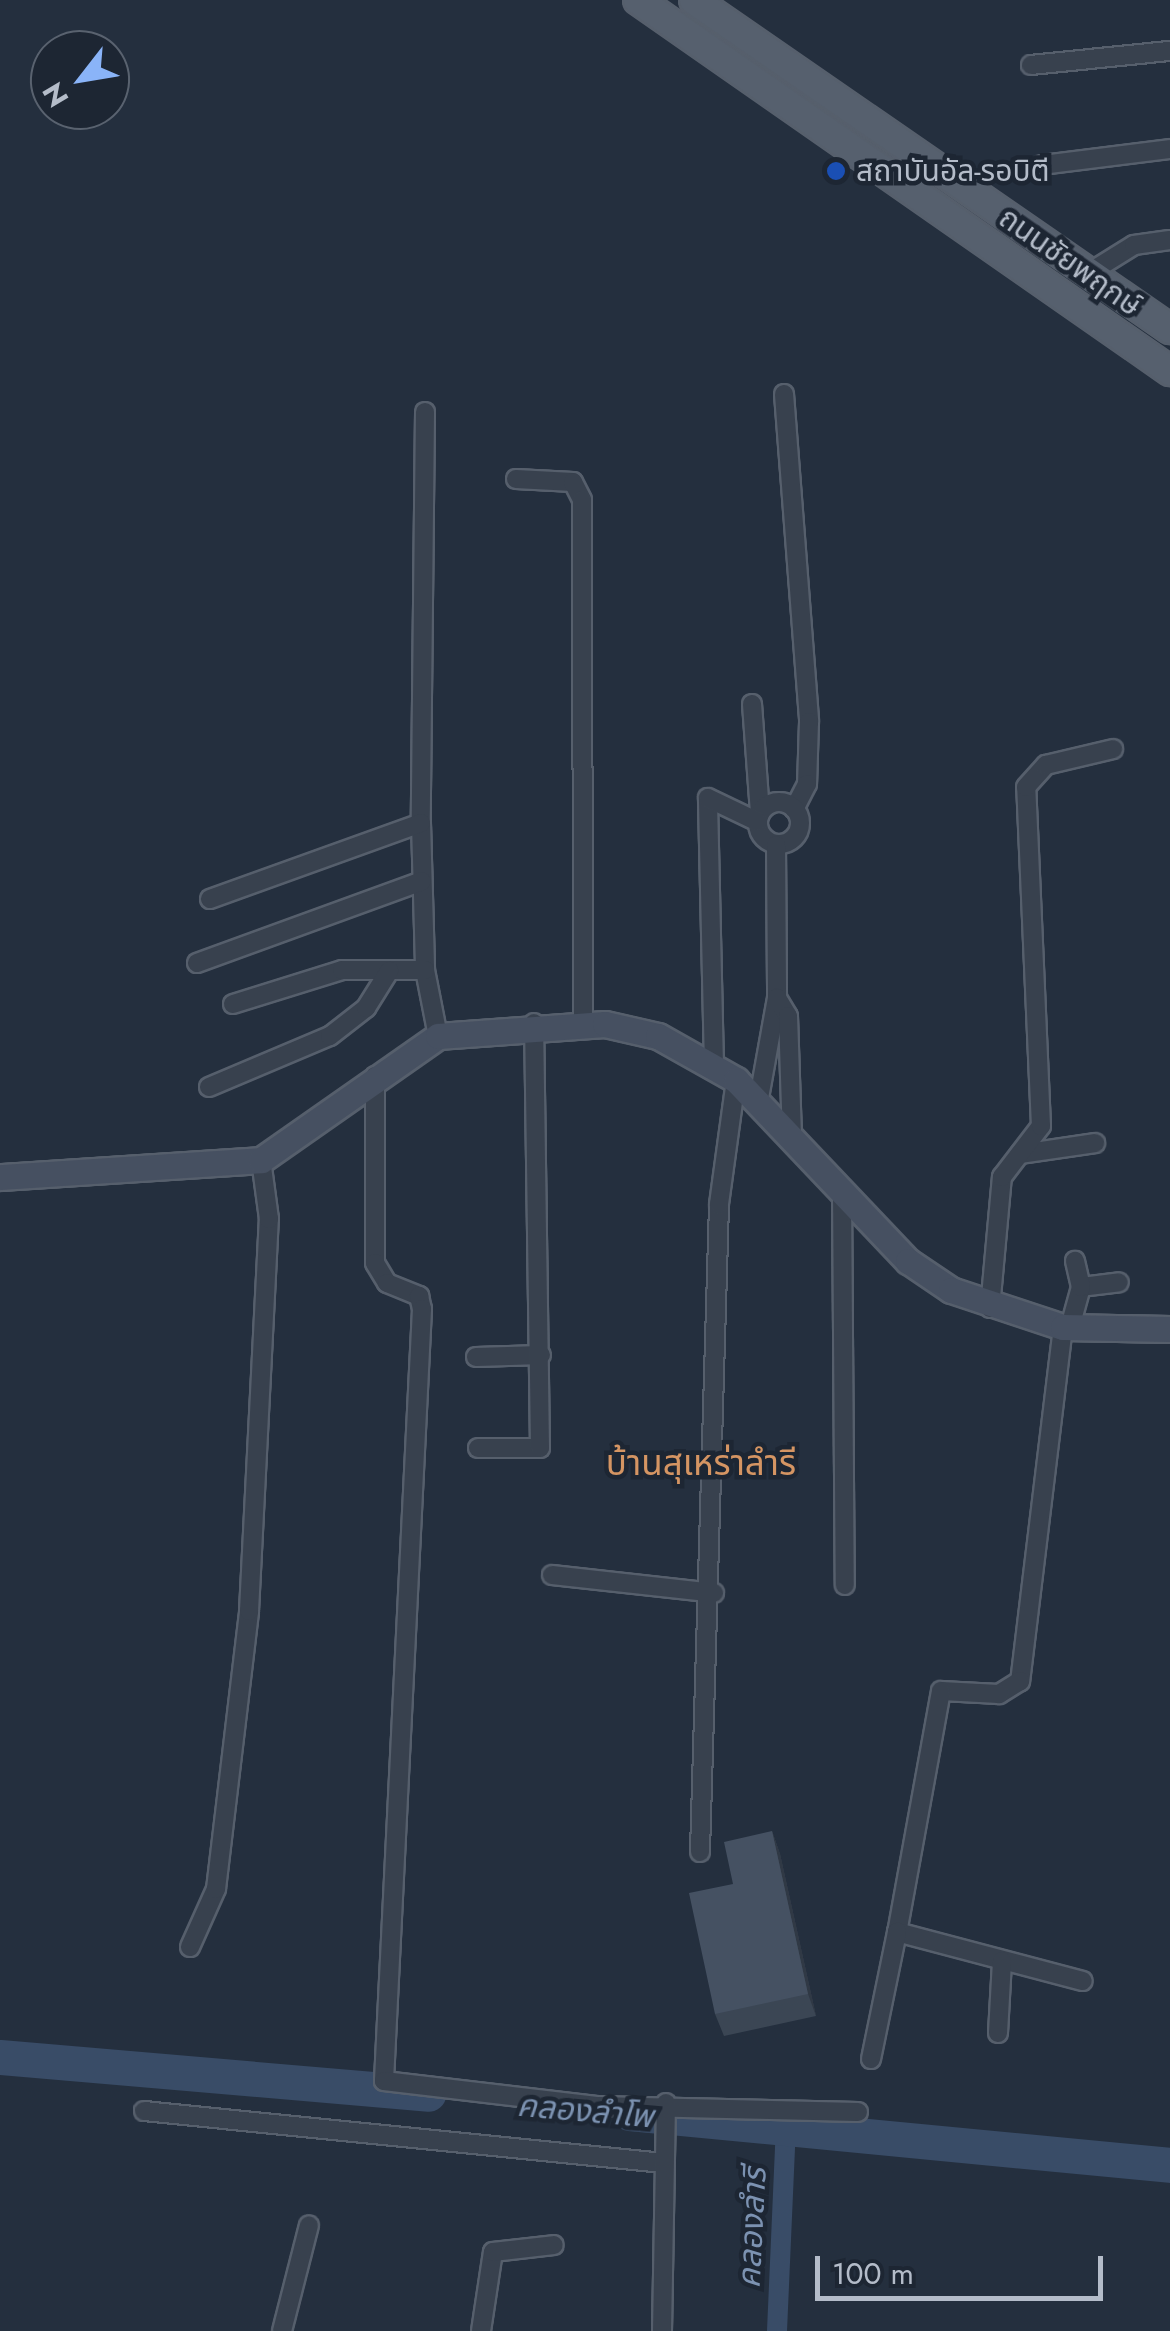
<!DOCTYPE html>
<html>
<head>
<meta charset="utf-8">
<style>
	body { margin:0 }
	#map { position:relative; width:1170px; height:2331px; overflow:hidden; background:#242f3e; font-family:Jost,"Noto Sans Thai",sans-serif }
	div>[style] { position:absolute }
	.canal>* { height:20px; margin:-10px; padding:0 10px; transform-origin:10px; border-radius:10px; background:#394c67 }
	.river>* { height:35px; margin:-17.5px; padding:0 17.5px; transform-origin:17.5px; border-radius:17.5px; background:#394c67 }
	.roads { filter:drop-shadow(2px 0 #565f6c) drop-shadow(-2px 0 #565f6c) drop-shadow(0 2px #565f6c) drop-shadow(0 -2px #565f6c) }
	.street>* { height:18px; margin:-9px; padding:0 9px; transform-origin:9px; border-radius:9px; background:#38414e }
	.street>.ring { margin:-9px; padding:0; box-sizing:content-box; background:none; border:18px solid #38414e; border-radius:50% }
	.secondary>* { height:25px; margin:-12.5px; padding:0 12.5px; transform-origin:12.5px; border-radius:12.5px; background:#465061 }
	.primary>* { height:28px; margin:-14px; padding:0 14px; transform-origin:14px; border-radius:14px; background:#56606e }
	.wall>* { inset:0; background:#3b4654 }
	.shaded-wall>* { inset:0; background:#303945 }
	.building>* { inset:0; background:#455162 }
	.dots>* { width:28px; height:28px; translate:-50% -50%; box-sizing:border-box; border:5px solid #1d2633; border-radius:50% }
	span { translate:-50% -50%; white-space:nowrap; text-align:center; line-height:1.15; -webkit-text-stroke:9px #1d2633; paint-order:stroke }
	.poi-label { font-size:30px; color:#b4bcc9 }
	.left { translate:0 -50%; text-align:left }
	.street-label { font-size:30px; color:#b4bcc9 }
	.water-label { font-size:32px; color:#7c92b1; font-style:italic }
	.quarter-label { font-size:35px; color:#d59563 }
	.north { position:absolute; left:30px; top:30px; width:100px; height:100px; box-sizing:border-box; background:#1d2633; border:2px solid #59626f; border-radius:50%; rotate:239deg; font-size:28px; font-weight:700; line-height:40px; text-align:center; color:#b4bcc9 }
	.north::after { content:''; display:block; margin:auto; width:35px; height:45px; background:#8ab4f8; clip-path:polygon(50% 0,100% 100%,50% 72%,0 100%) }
	.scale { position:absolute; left:815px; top:2256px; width:288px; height:45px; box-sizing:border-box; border:5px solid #b4bcc9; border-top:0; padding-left:12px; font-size:30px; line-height:35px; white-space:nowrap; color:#b4bcc9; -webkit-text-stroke:8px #1d2633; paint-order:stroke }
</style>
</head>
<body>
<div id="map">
	<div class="canal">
		<i style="left:777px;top:2331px;width:203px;rotate:-87.5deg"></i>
	</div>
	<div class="river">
		<i style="left:0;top:2057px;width:430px;rotate:4.9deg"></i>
		<i style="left:629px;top:2113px;width:543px;rotate:5.49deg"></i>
	</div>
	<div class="roads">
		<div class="street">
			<i style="left:1031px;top:65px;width:140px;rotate:-5.8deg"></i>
			<i style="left:1042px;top:165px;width:129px;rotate:-7.1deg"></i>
			<i style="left:1089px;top:273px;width:53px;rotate:-31.9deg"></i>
			<i style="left:1134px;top:245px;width:36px;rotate:-8deg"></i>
			<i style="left:784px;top:394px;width:329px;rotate:85.6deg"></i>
			<i style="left:809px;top:722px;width:62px;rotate:91.8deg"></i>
			<i style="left:807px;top:784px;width:28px;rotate:117deg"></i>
			<i style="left:425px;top:412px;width:411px;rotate:90.6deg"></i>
			<i style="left:421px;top:823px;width:147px;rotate:88.4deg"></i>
			<i style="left:425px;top:970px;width:67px;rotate:78.9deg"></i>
			<i style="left:516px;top:479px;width:57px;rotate:3deg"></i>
			<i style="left:573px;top:482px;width:20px;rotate:63deg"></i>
			<i style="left:582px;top:500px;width:522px;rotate:89.89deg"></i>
			<i style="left:752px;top:704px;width:110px;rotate:85.8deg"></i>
			<i class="ring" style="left:758px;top:802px;width:24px;height:24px"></i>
			<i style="left:776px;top:845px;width:153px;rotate:89.6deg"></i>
			<i style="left:210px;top:899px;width:224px;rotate:-19.8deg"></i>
			<i style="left:197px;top:963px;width:239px;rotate:-20deg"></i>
			<i style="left:233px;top:1004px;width:114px;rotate:-17.3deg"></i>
			<i style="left:342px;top:970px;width:83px"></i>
			<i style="left:714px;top:1066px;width:268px;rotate:-91.3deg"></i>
			<i style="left:708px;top:798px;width:55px;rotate:25.6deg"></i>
			<i style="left:375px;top:1076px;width:187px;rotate:90deg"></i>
			<i style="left:375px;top:1263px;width:23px;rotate:59deg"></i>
			<i style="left:387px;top:1283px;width:35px;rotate:22deg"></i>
			<i style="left:419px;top:1296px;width:13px;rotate:77deg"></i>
			<i style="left:422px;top:1309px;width:773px;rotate:92.82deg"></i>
			<i style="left:384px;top:2081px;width:214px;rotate:6.7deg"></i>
			<i style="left:597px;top:2106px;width:261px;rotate:1.3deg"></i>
			<i style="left:209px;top:1087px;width:131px;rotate:-22.9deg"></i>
			<i style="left:330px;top:1036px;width:46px;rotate:-37.9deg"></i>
			<i style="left:366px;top:1008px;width:44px;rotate:-58.1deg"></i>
			<i style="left:759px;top:1098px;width:102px;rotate:-79.8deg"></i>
			<i style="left:777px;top:998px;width:21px;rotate:59deg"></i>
			<i style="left:788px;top:1016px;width:120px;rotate:88.1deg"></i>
			<i style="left:1020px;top:1154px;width:76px;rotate:-8.3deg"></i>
			<i style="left:842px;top:1190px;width:395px;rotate:89.6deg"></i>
			<i style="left:1081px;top:1287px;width:38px;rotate:-7deg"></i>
			<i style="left:990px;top:1308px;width:132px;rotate:-84.8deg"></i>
			<i style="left:1002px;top:1177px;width:64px;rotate:-52.6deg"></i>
			<i style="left:1041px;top:1126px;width:339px;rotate:-92.5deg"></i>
			<i style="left:1026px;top:787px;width:30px;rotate:-48deg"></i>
			<i style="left:1046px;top:765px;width:69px;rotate:-13.4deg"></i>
			<i style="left:1063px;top:1327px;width:357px;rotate:96.9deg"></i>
			<i style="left:1020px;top:1681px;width:25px;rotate:148deg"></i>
			<i style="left:999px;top:1694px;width:58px;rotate:-177deg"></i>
			<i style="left:941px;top:1691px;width:245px;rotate:100.3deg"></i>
			<i style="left:897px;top:1932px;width:192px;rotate:14.8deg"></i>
			<i style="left:1070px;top:1327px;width:41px;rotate:-74.6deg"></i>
			<i style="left:1081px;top:1287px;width:27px;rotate:-103deg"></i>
			<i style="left:476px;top:1357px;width:65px;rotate:-1.8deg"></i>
			<i style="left:478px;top:1448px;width:62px"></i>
			<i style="left:540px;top:1448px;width:425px;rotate:-90.8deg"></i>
			<i style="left:552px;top:1575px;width:163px;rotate:6.3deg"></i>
			<i style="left:700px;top:1852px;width:648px;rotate:-88.32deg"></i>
			<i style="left:719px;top:1204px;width:125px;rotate:-82.2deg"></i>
			<i style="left:190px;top:1947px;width:64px;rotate:-65.9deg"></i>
			<i style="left:216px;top:1889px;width:280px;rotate:-83.2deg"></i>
			<i style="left:249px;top:1611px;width:393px;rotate:-87.1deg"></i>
			<i style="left:269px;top:1219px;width:60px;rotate:-97.7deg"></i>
			<i style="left:998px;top:2033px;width:72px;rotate:-86.8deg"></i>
			<i style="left:871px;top:2059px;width:130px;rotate:-78.4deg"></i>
			<i style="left:144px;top:2111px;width:522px;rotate:5.72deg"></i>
			<i style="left:282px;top:2331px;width:109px;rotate:-75.7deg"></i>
			<i style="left:481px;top:2331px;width:80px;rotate:-81.4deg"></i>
			<i style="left:493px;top:2252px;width:61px;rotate:-6.5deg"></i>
			<i style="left:662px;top:2331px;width:228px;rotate:-89deg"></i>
		</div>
		<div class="secondary">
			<i style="left:0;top:1177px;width:262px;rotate:-3.7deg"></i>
			<i style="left:261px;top:1160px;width:216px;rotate:-35deg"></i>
			<i style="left:438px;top:1036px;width:167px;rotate:-4.1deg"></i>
			<i style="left:605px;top:1024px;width:54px;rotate:12.8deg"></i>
			<i style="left:658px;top:1036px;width:90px;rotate:29.4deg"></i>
			<i style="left:736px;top:1080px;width:250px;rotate:46.5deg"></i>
			<i style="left:908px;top:1261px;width:52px;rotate:34deg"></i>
			<i style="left:951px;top:1290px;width:118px;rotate:18.3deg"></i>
			<i style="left:1063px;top:1327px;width:107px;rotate:1.1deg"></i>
		</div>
		<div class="primary">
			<i style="left:638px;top:0;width:649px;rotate:34.89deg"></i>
			<i style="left:694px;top:0;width:579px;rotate:34.65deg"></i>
		</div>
	</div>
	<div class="wall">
		<i style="clip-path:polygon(772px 1831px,780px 1854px,816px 2016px,724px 2036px,715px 2014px,733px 1884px)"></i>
	</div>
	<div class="shaded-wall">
		<i style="clip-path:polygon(772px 1831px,780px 1854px,816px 2016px,808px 1994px)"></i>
	</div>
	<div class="building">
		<i style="clip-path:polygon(772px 1831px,808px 1994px,715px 2014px,689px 1893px,733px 1884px,724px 1842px)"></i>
	</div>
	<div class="dots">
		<i style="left:836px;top:171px;background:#1a4fb4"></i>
	</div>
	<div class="poi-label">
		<span class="left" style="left:856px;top:171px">สถาบันอัล-รอบิตี</span>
	</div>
	<div class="street-label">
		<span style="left:1070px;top:262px;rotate:35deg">ถนนชัยพฤกษ์</span>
	</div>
	<div class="water-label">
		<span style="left:585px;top:2111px;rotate:5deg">คลองลำโพ</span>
		<span style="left:752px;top:2228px;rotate:-87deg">คลองลำรี</span>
	</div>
	<div class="quarter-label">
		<span style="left:701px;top:1463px">บ้านสุเหร่าลำรี</span>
	</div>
	<div class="north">N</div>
	<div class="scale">100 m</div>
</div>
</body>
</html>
